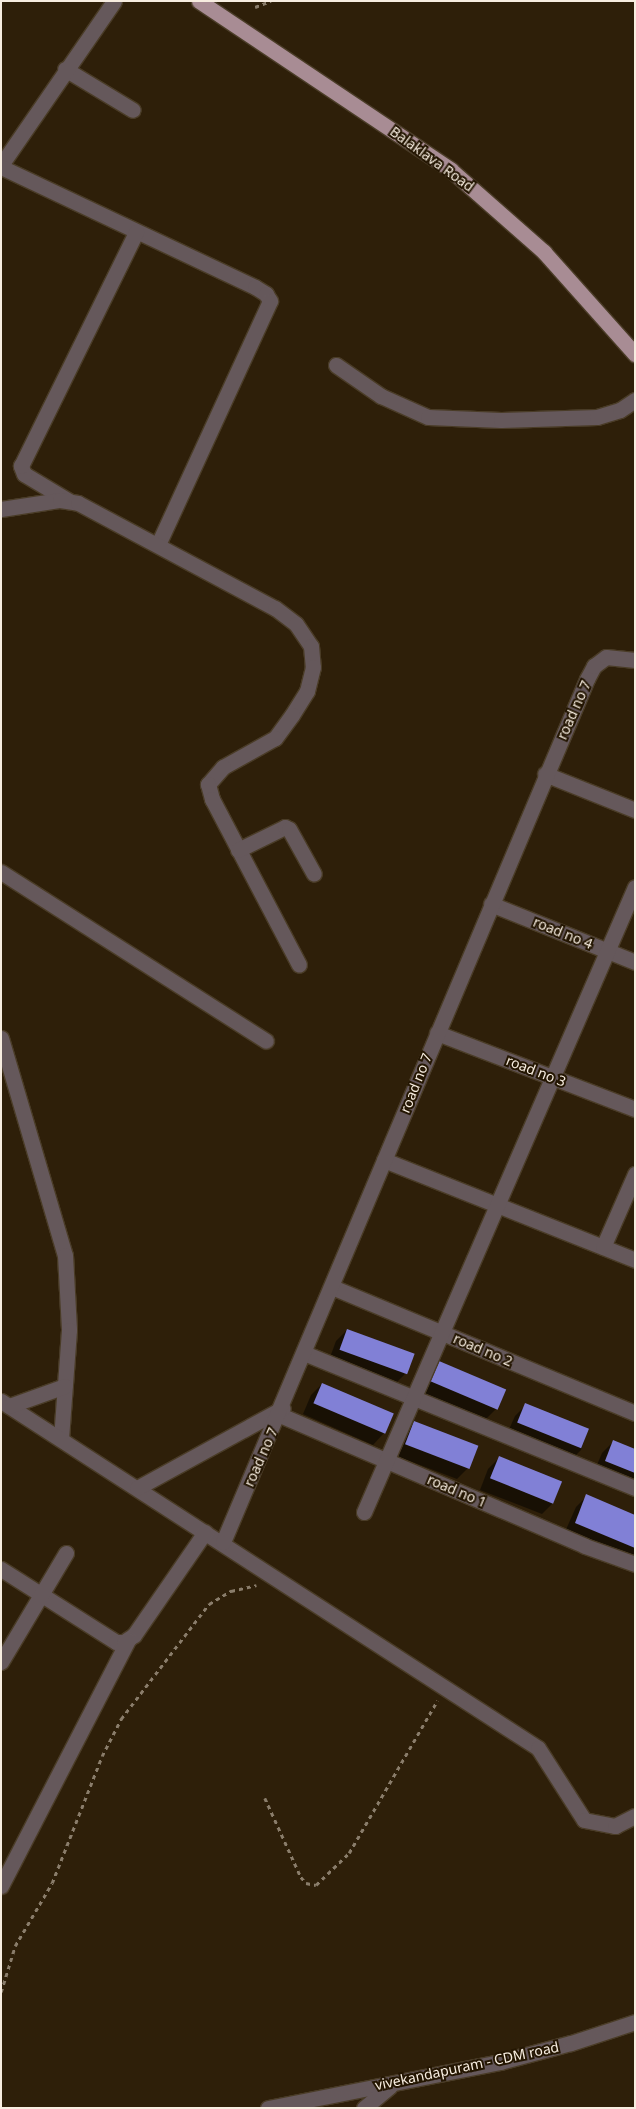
<!DOCTYPE html>
<html>
<head>
<meta charset="utf-8">
<style>
	body { margin:0 }
	#map { position:relative; width:636px; height:2109px; overflow:hidden; background:#2e1f09; font-family:"Noto Sans",sans-serif }
	div>[style] { position:absolute }
	.shadow>* { inset:0; background:#0007 }
	.building>* { inset:0; background:#8180d6; transform-origin:0 0 }
	.path>* { height:2.5px; margin-top:-1.25px; transform-origin:0; background:repeating-linear-gradient(90deg,#8a7d6b 0 4px,transparent 0 8px) }
	.roads { filter:drop-shadow(1px 0 #4a3c27) drop-shadow(-1px 0 #4a3c27) drop-shadow(0 1px #4a3c27) drop-shadow(0 -1px #4a3c27) }
	.minor>* { height:15px; margin:-7.5px; padding:0 7.5px; transform-origin:7.5px; border-radius:7.5px; background:#65585b }
	.major>* { height:15px; margin:-7.5px; padding:0 7.5px; transform-origin:7.5px; border-radius:7.5px; background:#a88c94 }
	span { translate:-50% -50%; white-space:nowrap; text-align:center; line-height:1.15; -webkit-text-stroke:4px #241602; paint-order:stroke }
	.street-label { font-size:14px; color:#f7ede0 }
	.frame { position:absolute; inset:0; border:2px solid #f7ede0; pointer-events:none }
</style>
</head>
<body>
<div id="map">
	<div class="shadow">
		<i style="clip-path:polygon(347px 1330px,405px 1374px,394px 1385px,329px 1360px,336px 1341px)"></i>
		<i style="clip-path:polygon(439px 1363px,496px 1409px,485px 1420px,420px 1392px,428px 1374px)"></i>
		<i style="clip-path:polygon(322px 1384px,384px 1433px,373px 1445px,303px 1414px,311px 1395px)"></i>
		<i style="clip-path:polygon(526px 1405px,588px 1429px,581px 1450px,570px 1461px,507px 1434px,515px 1416px)"></i>
		<i style="clip-path:polygon(414px 1422px,468px 1468px,457px 1479px,394px 1455px,403px 1434px)"></i>
		<i style="clip-path:polygon(613px 1442px,635px 1451px,635px 1489px,594px 1472px,602px 1453px)"></i>
		<i style="clip-path:polygon(499px 1458px,561px 1482px,553px 1503px,542px 1514px,480px 1490px,488px 1469px)"></i>
		<i style="clip-path:polygon(587px 1496px,635px 1516px,635px 1557px,564px 1534px,576px 1507px)"></i>
	</div>
	<div class="building">
		<i style="left:347px;top:1329px;width:72px;height:22px;rotate:20deg"></i>
		<i style="left:439px;top:1361px;width:73px;height:22px;rotate:23deg"></i>
		<i style="left:322px;top:1383px;width:78px;height:22px;rotate:23deg"></i>
		<i style="left:525px;top:1403px;width:69px;height:21px;rotate:22deg"></i>
		<i style="left:414px;top:1421px;width:69px;height:25px;rotate:21deg"></i>
		<i style="clip-path:polygon(613px 1440px,635px 1449px,635px 1473px,605px 1461px)"></i>
		<i style="left:499px;top:1456px;width:68px;height:24px;rotate:22deg"></i>
		<i style="clip-path:polygon(586px 1494px,635px 1515px,635px 1548px,575px 1523px)"></i>
	</div>
	<div class="path">
		<i style="left:255px;top:7px;width:17px;rotate:-21deg"></i>
		<i style="left:265px;top:1798px;width:87px;rotate:65.5deg"></i>
		<i style="left:301px;top:1877px;width:8px;rotate:50deg"></i>
		<i style="left:306px;top:1883px;width:10px;rotate:11deg"></i>
		<i style="left:316px;top:1885px;width:46px;rotate:-44.1deg"></i>
		<i style="left:349px;top:1853px;width:176px;rotate:-59.9deg"></i>
		<i style="left:1px;top:1992px;width:48px;rotate:-73.1deg"></i>
		<i style="left:15px;top:1946px;width:73px;rotate:-59.6deg"></i>
		<i style="left:52px;top:1883px;width:136px;rotate:-68.5deg"></i>
		<i style="left:102px;top:1756px;width:42px;rotate:-62.8deg"></i>
		<i style="left:121px;top:1719px;width:145px;rotate:-52.6deg"></i>
		<i style="left:209px;top:1604px;width:26px;rotate:-31deg"></i>
		<i style="left:231px;top:1591px;width:26px;rotate:-13deg"></i>
	</div>
	<div class="roads">
		<div class="minor">
			<i style="left:65px;top:69px;width:79px;rotate:31.1deg"></i>
			<i style="left:1px;top:165px;width:199px;rotate:-55.4deg"></i>
			<i style="left:1px;top:167px;width:281px;rotate:25.3deg"></i>
			<i style="left:255px;top:287px;width:13px;rotate:32deg"></i>
			<i style="left:266px;top:294px;width:8px;rotate:60deg"></i>
			<i style="left:270px;top:301px;width:268px;rotate:114.7deg"></i>
			<i style="left:336px;top:365px;width:55px;rotate:34.6deg"></i>
			<i style="left:381px;top:396px;width:51px;rotate:24.1deg"></i>
			<i style="left:428px;top:417px;width:73px;rotate:2.4deg"></i>
			<i style="left:501px;top:420px;width:96px;rotate:-1.8deg"></i>
			<i style="left:597px;top:417px;width:24px;rotate:-17deg"></i>
			<i style="left:620px;top:410px;width:18px;rotate:-34deg"></i>
			<i style="left:69px;top:501px;width:52px;rotate:-149deg"></i>
			<i style="left:24px;top:474px;width:9px;rotate:-111deg"></i>
			<i style="left:21px;top:466px;width:261px;rotate:-63.8deg"></i>
			<i style="left:1px;top:509px;width:60px;rotate:-8.7deg"></i>
			<i style="left:60px;top:500px;width:18px;rotate:9deg"></i>
			<i style="left:78px;top:503px;width:223px;rotate:28.1deg"></i>
			<i style="left:275px;top:608px;width:26px;rotate:37deg"></i>
			<i style="left:296px;top:624px;width:27px;rotate:56deg"></i>
			<i style="left:311px;top:646px;width:21px;rotate:85deg"></i>
			<i style="left:313px;top:667px;width:25px;rotate:104deg"></i>
			<i style="left:307px;top:691px;width:28px;rotate:122deg"></i>
			<i style="left:292px;top:715px;width:29px;rotate:126deg"></i>
			<i style="left:275px;top:738px;width:60px;rotate:150.9deg"></i>
			<i style="left:223px;top:767px;width:23px;rotate:131deg"></i>
			<i style="left:208px;top:784px;width:16px;rotate:75deg"></i>
			<i style="left:212px;top:799px;width:187px;rotate:62.3deg"></i>
			<i style="left:545px;top:774px;width:97px;rotate:21.8deg"></i>
			<i style="left:238px;top:850px;width:52px;rotate:-26.1deg"></i>
			<i style="left:285px;top:827px;width:4px;rotate:27deg"></i>
			<i style="left:289px;top:829px;width:51px;rotate:60.9deg"></i>
			<i style="left:1px;top:872px;width:314px;rotate:32.5deg"></i>
			<i style="left:491px;top:904px;width:155px;rotate:21.9deg"></i>
			<i style="left:437px;top:1033px;width:212px;rotate:21deg"></i>
			<i style="left:1px;top:1038px;width:226px;rotate:73.6deg"></i>
			<i style="left:65px;top:1255px;width:75px;rotate:86.9deg"></i>
			<i style="left:69px;top:1330px;width:108px;rotate:94.2deg"></i>
			<i style="left:384px;top:1160px;width:270px;rotate:21.7deg"></i>
			<i style="left:603px;top:1247px;width:80px;rotate:-66.3deg"></i>
			<i style="left:332px;top:1287px;width:328px;rotate:22.6deg"></i>
			<i style="left:304px;top:1353px;width:357px;rotate:22.2deg"></i>
			<i style="left:1px;top:1401px;width:639px;rotate:32.87deg"></i>
			<i style="left:538px;top:1748px;width:85px;rotate:57.4deg"></i>
			<i style="left:584px;top:1820px;width:32px;rotate:11deg"></i>
			<i style="left:615px;top:1826px;width:22px;rotate:-27deg"></i>
			<i style="left:9px;top:1406px;width:59px;rotate:-19.7deg"></i>
			<i style="left:280px;top:1415px;width:332px;rotate:23.2deg"></i>
			<i style="left:585px;top:1546px;width:53px;rotate:19.8deg"></i>
			<i style="left:137px;top:1488px;width:166px;rotate:-28.7deg"></i>
			<i style="left:364px;top:1512px;width:681px;rotate:-66.56deg"></i>
			<i style="left:223px;top:1542px;width:937px;rotate:-67.13deg"></i>
			<i style="left:587px;top:679px;width:15px;rotate:-62deg"></i>
			<i style="left:594px;top:666px;width:15px;rotate:-37deg"></i>
			<i style="left:606px;top:657px;width:29px;rotate:6deg"></i>
			<i style="left:1px;top:1569px;width:136px;rotate:32.4deg"></i>
			<i style="left:116px;top:1642px;width:8px"></i>
			<i style="left:124px;top:1642px;width:12px;rotate:-35deg"></i>
			<i style="left:134px;top:1635px;width:125px;rotate:-55.4deg"></i>
			<i style="left:1px;top:1662px;width:127px;rotate:-59.2deg"></i>
			<i style="left:1px;top:1886px;width:277px;rotate:-62.7deg"></i>
			<i style="left:268px;top:2108px;width:237px;rotate:-11.2deg"></i>
			<i style="left:500px;top:2062px;width:73px;rotate:-15deg"></i>
			<i style="left:571px;top:2043px;width:67px;rotate:-18.2deg"></i>
			<i style="left:364px;top:2108px;width:34px;rotate:-40deg"></i>
		</div>
		<div class="major">
			<i style="left:199px;top:1px;width:303px;rotate:33.8deg"></i>
			<i style="left:451px;top:170px;width:124px;rotate:41.4deg"></i>
			<i style="left:544px;top:252px;width:137px;rotate:48.3deg"></i>
		</div>
	</div>
	<div class="street-label">
		<span style="left:432px;top:159px;rotate:36deg">Balaklava Road</span>
		<span style="left:574px;top:710px;rotate:-66deg">road no 7</span>
		<span style="left:563px;top:933px;rotate:22deg">road no 4</span>
		<span style="left:536px;top:1071px;rotate:21deg">road no 3</span>
		<span style="left:416px;top:1083px;rotate:-68deg">road no 7</span>
		<span style="left:483px;top:1350px;rotate:23deg">road no 2</span>
		<span style="left:261px;top:1457px;rotate:-66deg">road no 7</span>
		<span style="left:457px;top:1491px;rotate:23deg">road no 1</span>
		<span style="left:467px;top:2066px;rotate:-12deg">vivekandapuram - CDM road</span>
	</div>
	<div class="frame"></div>
</div>
</body>
</html>
